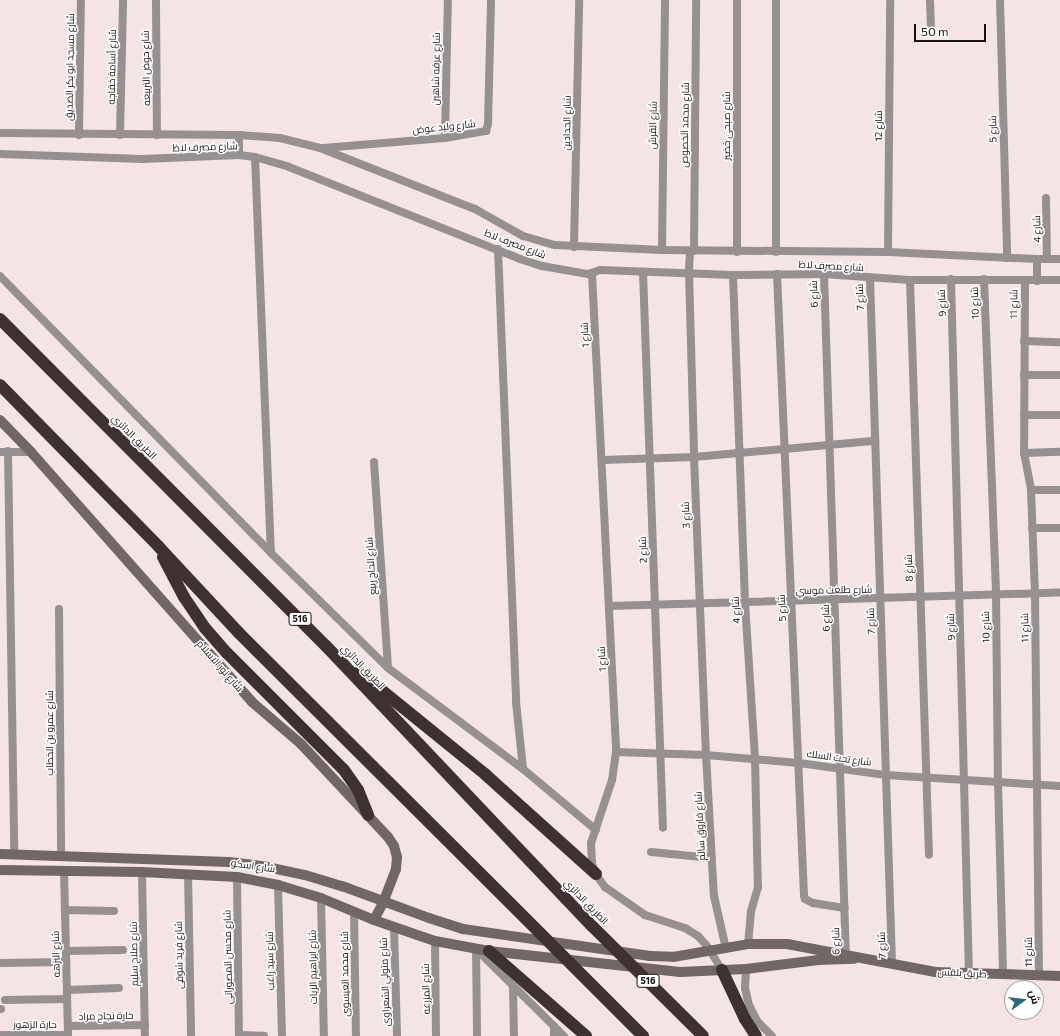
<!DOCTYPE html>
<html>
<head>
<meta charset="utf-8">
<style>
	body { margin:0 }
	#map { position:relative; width:1060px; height:1036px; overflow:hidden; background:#f5e4e4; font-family:Commissioner,Cairo,sans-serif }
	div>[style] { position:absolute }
	.street>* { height:8px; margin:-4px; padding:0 4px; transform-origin:4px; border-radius:4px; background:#979090 }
	.secondary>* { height:10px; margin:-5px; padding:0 5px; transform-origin:5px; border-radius:5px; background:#716767 }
	.highway>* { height:12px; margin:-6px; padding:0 6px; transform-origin:6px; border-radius:6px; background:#3e3131 }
	.highway-bridge>* { height:12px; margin:-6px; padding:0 6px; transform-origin:6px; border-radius:6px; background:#3e3131 }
	span { translate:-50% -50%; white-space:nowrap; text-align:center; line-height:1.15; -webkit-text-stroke:3px #fff; paint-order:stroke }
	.shield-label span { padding:1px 3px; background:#fff; border:1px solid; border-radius:3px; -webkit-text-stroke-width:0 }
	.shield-label { font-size:9px; color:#181212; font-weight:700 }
	.street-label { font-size:10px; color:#181212 }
	.north { position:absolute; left:1004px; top:980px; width:40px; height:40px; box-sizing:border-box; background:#fff; border:1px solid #a3a0a0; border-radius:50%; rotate:75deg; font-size:11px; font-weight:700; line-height:16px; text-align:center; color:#181212 }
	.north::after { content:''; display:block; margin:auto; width:14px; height:18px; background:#2a667d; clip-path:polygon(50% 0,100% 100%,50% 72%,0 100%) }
	.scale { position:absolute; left:914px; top:24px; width:72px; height:18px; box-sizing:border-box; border:2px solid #181212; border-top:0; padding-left:5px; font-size:12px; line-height:14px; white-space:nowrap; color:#181212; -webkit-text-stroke:3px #fff; paint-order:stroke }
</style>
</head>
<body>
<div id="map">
	<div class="street">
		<i style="left:156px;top:0;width:135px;rotate:89.6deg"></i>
		<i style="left:930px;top:0;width:25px;rotate:88deg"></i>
		<i style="left:1000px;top:0;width:258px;rotate:88.4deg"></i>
		<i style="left:0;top:133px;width:239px;rotate:0.5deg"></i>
		<i style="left:239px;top:135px;width:41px;rotate:4.2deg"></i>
		<i style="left:280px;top:138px;width:41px;rotate:14deg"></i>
		<i style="left:320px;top:148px;width:167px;rotate:21.5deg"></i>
		<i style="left:475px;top:209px;width:55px;rotate:29.4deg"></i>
		<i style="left:523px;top:236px;width:33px;rotate:16deg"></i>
		<i style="left:555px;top:245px;width:107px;rotate:2.7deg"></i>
		<i style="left:662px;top:250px;width:226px;rotate:0.5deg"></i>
		<i style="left:888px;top:252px;width:149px;rotate:2.7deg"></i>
		<i style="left:1037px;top:259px;width:23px"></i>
		<i style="left:79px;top:135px;width:135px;rotate:-89.2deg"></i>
		<i style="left:120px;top:135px;width:135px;rotate:-88.7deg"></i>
		<i style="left:445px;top:138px;width:138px;rotate:-88.8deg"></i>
		<i style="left:323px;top:148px;width:122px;rotate:-4.7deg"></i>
		<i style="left:445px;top:138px;width:42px;rotate:-9.7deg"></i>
		<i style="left:486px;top:131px;width:7px;rotate:-74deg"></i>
		<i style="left:488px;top:124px;width:124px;rotate:-88.6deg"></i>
		<i style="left:0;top:154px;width:143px;rotate:2deg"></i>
		<i style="left:143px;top:159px;width:96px;rotate:-2.4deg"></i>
		<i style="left:239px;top:155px;width:16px;rotate:7deg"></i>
		<i style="left:255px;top:157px;width:35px;rotate:16deg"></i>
		<i style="left:289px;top:167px;width:249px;rotate:21.7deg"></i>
		<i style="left:520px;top:259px;width:23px;rotate:18deg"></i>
		<i style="left:542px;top:266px;width:47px;rotate:9.9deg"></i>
		<i style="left:588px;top:274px;width:13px;rotate:-18deg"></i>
		<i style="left:600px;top:270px;width:133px;rotate:2.2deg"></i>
		<i style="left:733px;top:275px;width:91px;rotate:-0.6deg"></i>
		<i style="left:824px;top:274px;width:86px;rotate:4deg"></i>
		<i style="left:910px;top:280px;width:150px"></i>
		<i style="left:239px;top:155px;width:20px;rotate:-90deg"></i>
		<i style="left:255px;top:157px;width:396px;rotate:87.7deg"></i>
		<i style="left:1046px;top:198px;width:61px;rotate:89.1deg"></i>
		<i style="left:574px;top:247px;width:247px;rotate:-88.8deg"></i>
		<i style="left:498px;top:249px;width:453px;rotate:87.7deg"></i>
		<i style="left:516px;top:702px;width:67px;rotate:84deg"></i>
		<i style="left:662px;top:250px;width:250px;rotate:-89.3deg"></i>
		<i style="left:690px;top:251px;width:22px;rotate:93deg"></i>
		<i style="left:689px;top:273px;width:184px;rotate:88.4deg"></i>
		<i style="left:694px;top:457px;width:298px;rotate:87.7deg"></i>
		<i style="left:706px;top:755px;width:141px;rotate:86.8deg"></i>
		<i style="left:714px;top:896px;width:54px;rotate:77.2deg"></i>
		<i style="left:694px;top:251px;width:251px;rotate:-89.5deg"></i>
		<i style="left:737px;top:252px;width:252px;rotate:-90deg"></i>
		<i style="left:776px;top:252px;width:252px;rotate:-90deg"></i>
		<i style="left:888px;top:252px;width:252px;rotate:-89.5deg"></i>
		<i style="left:1037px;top:259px;width:22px;rotate:90deg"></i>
		<i style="left:643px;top:272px;width:556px;rotate:87.94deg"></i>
		<i style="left:592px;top:274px;width:479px;rotate:87.1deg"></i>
		<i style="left:616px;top:752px;width:28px;rotate:98deg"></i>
		<i style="left:612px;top:780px;width:66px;rotate:108.4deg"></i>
		<i style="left:591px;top:843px;width:21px;rotate:87deg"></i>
		<i style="left:592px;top:864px;width:13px;rotate:67deg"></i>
		<i style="left:597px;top:876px;width:14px;rotate:54deg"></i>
		<i style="left:605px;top:887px;width:49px;rotate:35deg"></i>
		<i style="left:645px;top:915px;width:42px;rotate:18deg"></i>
		<i style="left:685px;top:928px;width:15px;rotate:32deg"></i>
		<i style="left:698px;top:936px;width:13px;rotate:48deg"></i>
		<i style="left:707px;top:946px;width:28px;rotate:58deg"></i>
		<i style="left:777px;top:274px;width:622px;rotate:87.51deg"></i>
		<i style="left:804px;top:895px;width:4px;rotate:76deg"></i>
		<i style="left:805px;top:899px;width:9px;rotate:27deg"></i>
		<i style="left:813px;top:903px;width:32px;rotate:9deg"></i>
		<i style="left:824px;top:274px;width:685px;rotate:88.16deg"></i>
		<i style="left:733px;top:275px;width:328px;rotate:87.9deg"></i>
		<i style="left:745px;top:603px;width:156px;rotate:86.3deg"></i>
		<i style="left:755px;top:759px;width:128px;rotate:88.7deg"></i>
		<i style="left:758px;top:887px;width:25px;rotate:106deg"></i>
		<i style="left:751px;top:911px;width:33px;rotate:95deg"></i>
		<i style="left:0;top:276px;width:388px;rotate:45.6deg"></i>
		<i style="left:271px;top:553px;width:164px;rotate:44.5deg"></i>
		<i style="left:388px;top:668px;width:169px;rotate:36.8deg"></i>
		<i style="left:523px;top:769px;width:95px;rotate:39.9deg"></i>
		<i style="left:870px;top:278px;width:686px;rotate:88.16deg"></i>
		<i style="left:951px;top:279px;width:695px;rotate:88.52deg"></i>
		<i style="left:984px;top:279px;width:316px;rotate:87.8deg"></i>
		<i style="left:996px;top:595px;width:186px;rotate:89.4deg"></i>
		<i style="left:998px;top:781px;width:193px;rotate:88.5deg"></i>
		<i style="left:910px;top:280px;width:575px;rotate:88.11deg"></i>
		<i style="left:1025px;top:281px;width:172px;rotate:90.3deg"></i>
		<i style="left:1024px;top:453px;width:38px;rotate:79deg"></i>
		<i style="left:1031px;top:490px;width:104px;rotate:87.8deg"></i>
		<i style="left:1035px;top:594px;width:381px;rotate:89.4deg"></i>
		<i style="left:1024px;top:341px;width:36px;rotate:2deg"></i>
		<i style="left:1024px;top:375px;width:36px"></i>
		<i style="left:1024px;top:415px;width:36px"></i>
		<i style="left:8px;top:451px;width:403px;rotate:89.1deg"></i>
		<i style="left:0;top:452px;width:31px"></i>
		<i style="left:1024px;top:453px;width:36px;rotate:-2deg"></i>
		<i style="left:602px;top:460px;width:92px;rotate:-1.9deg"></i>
		<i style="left:694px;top:457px;width:182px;rotate:-5.1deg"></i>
		<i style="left:374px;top:462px;width:206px;rotate:86.1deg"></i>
		<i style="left:1031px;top:490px;width:29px"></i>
		<i style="left:1032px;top:528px;width:28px"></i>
		<i style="left:609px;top:606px;width:451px;rotate:-1.7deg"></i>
		<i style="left:59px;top:609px;width:247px;rotate:89.5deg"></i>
		<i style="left:616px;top:752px;width:90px;rotate:1.9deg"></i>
		<i style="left:706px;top:755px;width:93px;rotate:4.9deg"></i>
		<i style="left:799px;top:763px;width:88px;rotate:7.9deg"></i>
		<i style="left:886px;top:775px;width:174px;rotate:3.6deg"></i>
		<i style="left:651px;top:852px;width:61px;rotate:5.6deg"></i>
		<i style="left:64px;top:871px;width:165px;rotate:88.6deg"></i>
		<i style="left:142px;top:872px;width:164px;rotate:89deg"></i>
		<i style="left:188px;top:874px;width:162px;rotate:88.9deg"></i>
		<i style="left:237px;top:877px;width:159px;rotate:89.3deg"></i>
		<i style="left:278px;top:885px;width:151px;rotate:88.5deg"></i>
		<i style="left:321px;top:898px;width:138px;rotate:88.8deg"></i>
		<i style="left:65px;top:910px;width:49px;rotate:1.2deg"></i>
		<i style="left:354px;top:911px;width:125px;rotate:89.1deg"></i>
		<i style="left:394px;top:927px;width:109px;rotate:88.4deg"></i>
		<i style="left:435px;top:941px;width:95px;rotate:89.4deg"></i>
		<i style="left:476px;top:949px;width:124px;rotate:44.7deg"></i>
		<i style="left:476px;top:949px;width:87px;rotate:89.3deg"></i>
		<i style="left:66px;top:951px;width:57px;rotate:-1deg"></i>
		<i style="left:1px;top:963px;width:65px;rotate:-0.9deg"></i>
		<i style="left:746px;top:969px;width:19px;rotate:93deg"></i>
		<i style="left:745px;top:988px;width:17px;rotate:77deg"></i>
		<i style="left:749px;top:1005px;width:18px;rotate:63deg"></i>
		<i style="left:757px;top:1021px;width:21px;rotate:45deg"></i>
		<i style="left:513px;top:986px;width:50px;rotate:88.9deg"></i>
		<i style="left:67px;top:990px;width:52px;rotate:-2.2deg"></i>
		<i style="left:5px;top:1000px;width:62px;rotate:-0.9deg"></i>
		<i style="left:0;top:1009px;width:1px"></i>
		<i style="left:68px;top:1026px;width:77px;rotate:-0.7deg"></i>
		<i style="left:554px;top:1026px;width:10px;rotate:90deg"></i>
		<i style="left:2px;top:1035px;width:66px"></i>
		<i style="left:239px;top:1035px;width:25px;rotate:2deg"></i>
	</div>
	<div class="secondary">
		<i style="left:0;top:420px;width:45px;rotate:45.9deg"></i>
		<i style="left:31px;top:452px;width:334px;rotate:48.5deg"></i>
		<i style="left:252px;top:702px;width:65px;rotate:40.6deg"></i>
		<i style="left:301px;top:744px;width:127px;rotate:46.9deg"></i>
		<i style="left:388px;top:837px;width:11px;rotate:56deg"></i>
		<i style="left:394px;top:846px;width:11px;rotate:75deg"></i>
		<i style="left:397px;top:857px;width:12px;rotate:95deg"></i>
		<i style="left:396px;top:869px;width:34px;rotate:111deg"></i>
		<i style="left:384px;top:901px;width:21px;rotate:118deg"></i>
		<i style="left:0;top:854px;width:229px;rotate:2deg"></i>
		<i style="left:229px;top:862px;width:38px;rotate:7deg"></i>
		<i style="left:267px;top:867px;width:39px;rotate:12deg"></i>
		<i style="left:305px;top:875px;width:39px;rotate:17deg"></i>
		<i style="left:342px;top:886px;width:93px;rotate:20.2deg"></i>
		<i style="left:429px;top:918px;width:36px;rotate:18deg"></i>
		<i style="left:463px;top:929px;width:189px;rotate:8.2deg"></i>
		<i style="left:650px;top:956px;width:23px;rotate:2deg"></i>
		<i style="left:673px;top:957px;width:76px;rotate:-9.8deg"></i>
		<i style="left:748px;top:944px;width:39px"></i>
		<i style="left:787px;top:944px;width:151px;rotate:10.7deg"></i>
		<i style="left:935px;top:972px;width:125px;rotate:1.8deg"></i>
		<i style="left:0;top:870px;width:142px;rotate:0.8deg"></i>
		<i style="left:142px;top:872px;width:95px;rotate:3deg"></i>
		<i style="left:237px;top:877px;width:42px;rotate:11deg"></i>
		<i style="left:278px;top:885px;width:45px;rotate:16.8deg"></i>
		<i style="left:321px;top:898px;width:57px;rotate:22.5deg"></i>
		<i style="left:374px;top:920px;width:65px;rotate:19deg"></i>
		<i style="left:435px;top:941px;width:55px;rotate:10.5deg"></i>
		<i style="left:489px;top:951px;width:192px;rotate:6.3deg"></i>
		<i style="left:680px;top:972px;width:66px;rotate:-2.6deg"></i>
		<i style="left:746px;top:969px;width:73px;rotate:-7.1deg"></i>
		<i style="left:818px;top:960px;width:36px;rotate:-2deg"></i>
	</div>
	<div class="highway">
		<i style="left:0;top:319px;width:462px;rotate:45.1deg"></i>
		<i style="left:326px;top:646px;width:386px;rotate:46.5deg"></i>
		<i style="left:0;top:385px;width:227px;rotate:45.5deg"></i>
		<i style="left:159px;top:547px;width:117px;rotate:47.1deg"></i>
		<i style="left:239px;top:633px;width:425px;rotate:44.9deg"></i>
		<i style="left:163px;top:557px;width:45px;rotate:62.3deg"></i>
		<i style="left:184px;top:597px;width:37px;rotate:56deg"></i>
		<i style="left:205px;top:628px;width:33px;rotate:49deg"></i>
		<i style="left:227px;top:653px;width:165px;rotate:45deg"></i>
		<i style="left:344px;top:770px;width:24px;rotate:55deg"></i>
		<i style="left:358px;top:790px;width:27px;rotate:68deg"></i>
		<i style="left:359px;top:672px;width:164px;rotate:39deg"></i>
		<i style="left:486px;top:775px;width:148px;rotate:42deg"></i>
		<i style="left:489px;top:951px;width:129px;rotate:41.2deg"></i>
		<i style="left:722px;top:970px;width:54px;rotate:64.9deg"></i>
		<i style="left:745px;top:1019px;width:20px;rotate:57deg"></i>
	</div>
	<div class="highway-bridge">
		<i style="left:592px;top:926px;width:156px;rotate:44.7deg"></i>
		<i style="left:540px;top:933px;width:146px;rotate:45deg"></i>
	</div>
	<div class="shield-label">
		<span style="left:300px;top:619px">516</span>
		<span style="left:648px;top:981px">516</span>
	</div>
	<div class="street-label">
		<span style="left:70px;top:67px;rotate:-89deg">شارع مسجد ابو بكر الصديق</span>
		<span style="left:112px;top:67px;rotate:-89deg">شارع أسامة خفاجه</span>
		<span style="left:146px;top:68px;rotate:-91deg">شارع حوض التربيعه</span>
		<span style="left:436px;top:69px;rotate:-89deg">شارع عرفه شاهين</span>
		<span style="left:567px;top:123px;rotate:-89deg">شارع الحدادين</span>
		<span style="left:653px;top:125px;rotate:-89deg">شارع القرش</span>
		<span style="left:685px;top:125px;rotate:-89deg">شارع محمد الخصوص</span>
		<span style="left:727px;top:126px;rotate:-90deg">شارع صبحى خضير</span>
		<span style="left:879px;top:126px;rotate:-90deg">شارع 12</span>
		<span style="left:444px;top:127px;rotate:-6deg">شارع وليد عوض</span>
		<span style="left:993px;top:129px;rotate:-91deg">شارع 5</span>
		<span style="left:205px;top:147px;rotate:-2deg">شارع مصرف لاظ</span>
		<span style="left:1037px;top:229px;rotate:-91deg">شارع 4</span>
		<span style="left:515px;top:244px;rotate:21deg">شارع مصرف لاظ</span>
		<span style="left:831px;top:266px;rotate:3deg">شارع مصرف لاظ</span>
		<span style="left:814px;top:294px;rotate:-92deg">شارع 6</span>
		<span style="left:860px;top:297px;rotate:-92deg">شارع 7</span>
		<span style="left:942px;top:303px;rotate:-92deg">شارع 9</span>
		<span style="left:975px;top:303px;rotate:-92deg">شارع 10</span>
		<span style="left:1014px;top:304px;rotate:-89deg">شارع 11</span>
		<span style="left:585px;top:335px;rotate:-93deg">شارع 1</span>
		<span style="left:134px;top:437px;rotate:45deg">الطريق الدائري</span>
		<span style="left:686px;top:515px;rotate:-92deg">شارع 3</span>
		<span style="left:643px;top:550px;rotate:-92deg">شارع 2</span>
		<span style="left:371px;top:566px;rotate:-94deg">شارع الحاج ربيع</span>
		<span style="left:909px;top:568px;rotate:-92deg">شارع 8</span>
		<span style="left:834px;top:590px;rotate:-1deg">شارع طلعت موسي</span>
		<span style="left:782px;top:608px;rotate:-93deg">شارع 5</span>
		<span style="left:736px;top:610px;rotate:-93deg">شارع 4</span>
		<span style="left:826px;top:618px;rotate:-92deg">شارع 6</span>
		<span style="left:871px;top:621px;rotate:-92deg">شارع 7</span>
		<span style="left:951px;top:627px;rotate:-92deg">شارع 9</span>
		<span style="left:986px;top:627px;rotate:-91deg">شارع 10</span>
		<span style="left:1025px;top:628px;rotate:-91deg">شارع 11</span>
		<span style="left:602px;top:659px;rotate:-93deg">شارع 1</span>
		<span style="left:220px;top:666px;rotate:49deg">شارع نور الاسلام</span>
		<span style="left:363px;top:667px;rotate:46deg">الطريق الدائري</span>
		<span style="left:50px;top:733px;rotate:-90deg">شارع عمرو بن الخطاب</span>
		<span style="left:839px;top:758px;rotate:8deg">شارع تحت السلك</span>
		<span style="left:700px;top:826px;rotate:-93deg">شارع فاروق سالم</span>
		<span style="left:253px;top:866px;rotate:8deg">شارع اسكو</span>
		<span style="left:586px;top:902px;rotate:46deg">الطريق الدائري</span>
		<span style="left:836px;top:941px;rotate:-91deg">شارع 6</span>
		<span style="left:882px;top:945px;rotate:-92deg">شارع 7</span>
		<span style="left:1029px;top:952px;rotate:-90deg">شارع 11</span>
		<span style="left:56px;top:954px;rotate:-91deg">شارع النزهه</span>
		<span style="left:134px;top:954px;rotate:-91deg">شارع صلاح سليم</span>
		<span style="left:179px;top:955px;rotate:-91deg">شارع فريد شوقى</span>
		<span style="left:228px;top:957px;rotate:-91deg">شارع محسن المصوراتى</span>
		<span style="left:270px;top:961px;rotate:-91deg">شارع سيد راغب</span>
		<span style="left:313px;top:967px;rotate:-91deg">شارع ابراهيم الزيات</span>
		<span style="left:962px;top:973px;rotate:3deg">طريق بلقس</span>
		<span style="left:345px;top:974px;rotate:-91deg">شارع محمد العيسوى</span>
		<span style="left:385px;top:982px;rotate:-92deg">شارع متولي الشعراوى</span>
		<span style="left:426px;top:989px;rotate:-91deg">شارع المزرعه</span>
		<span style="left:106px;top:1016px;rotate:-1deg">حارة نجاح مراد</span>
		<span style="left:35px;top:1025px">حارة الزهور</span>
	</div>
	<div class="north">ش</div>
	<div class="scale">50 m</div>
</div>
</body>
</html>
